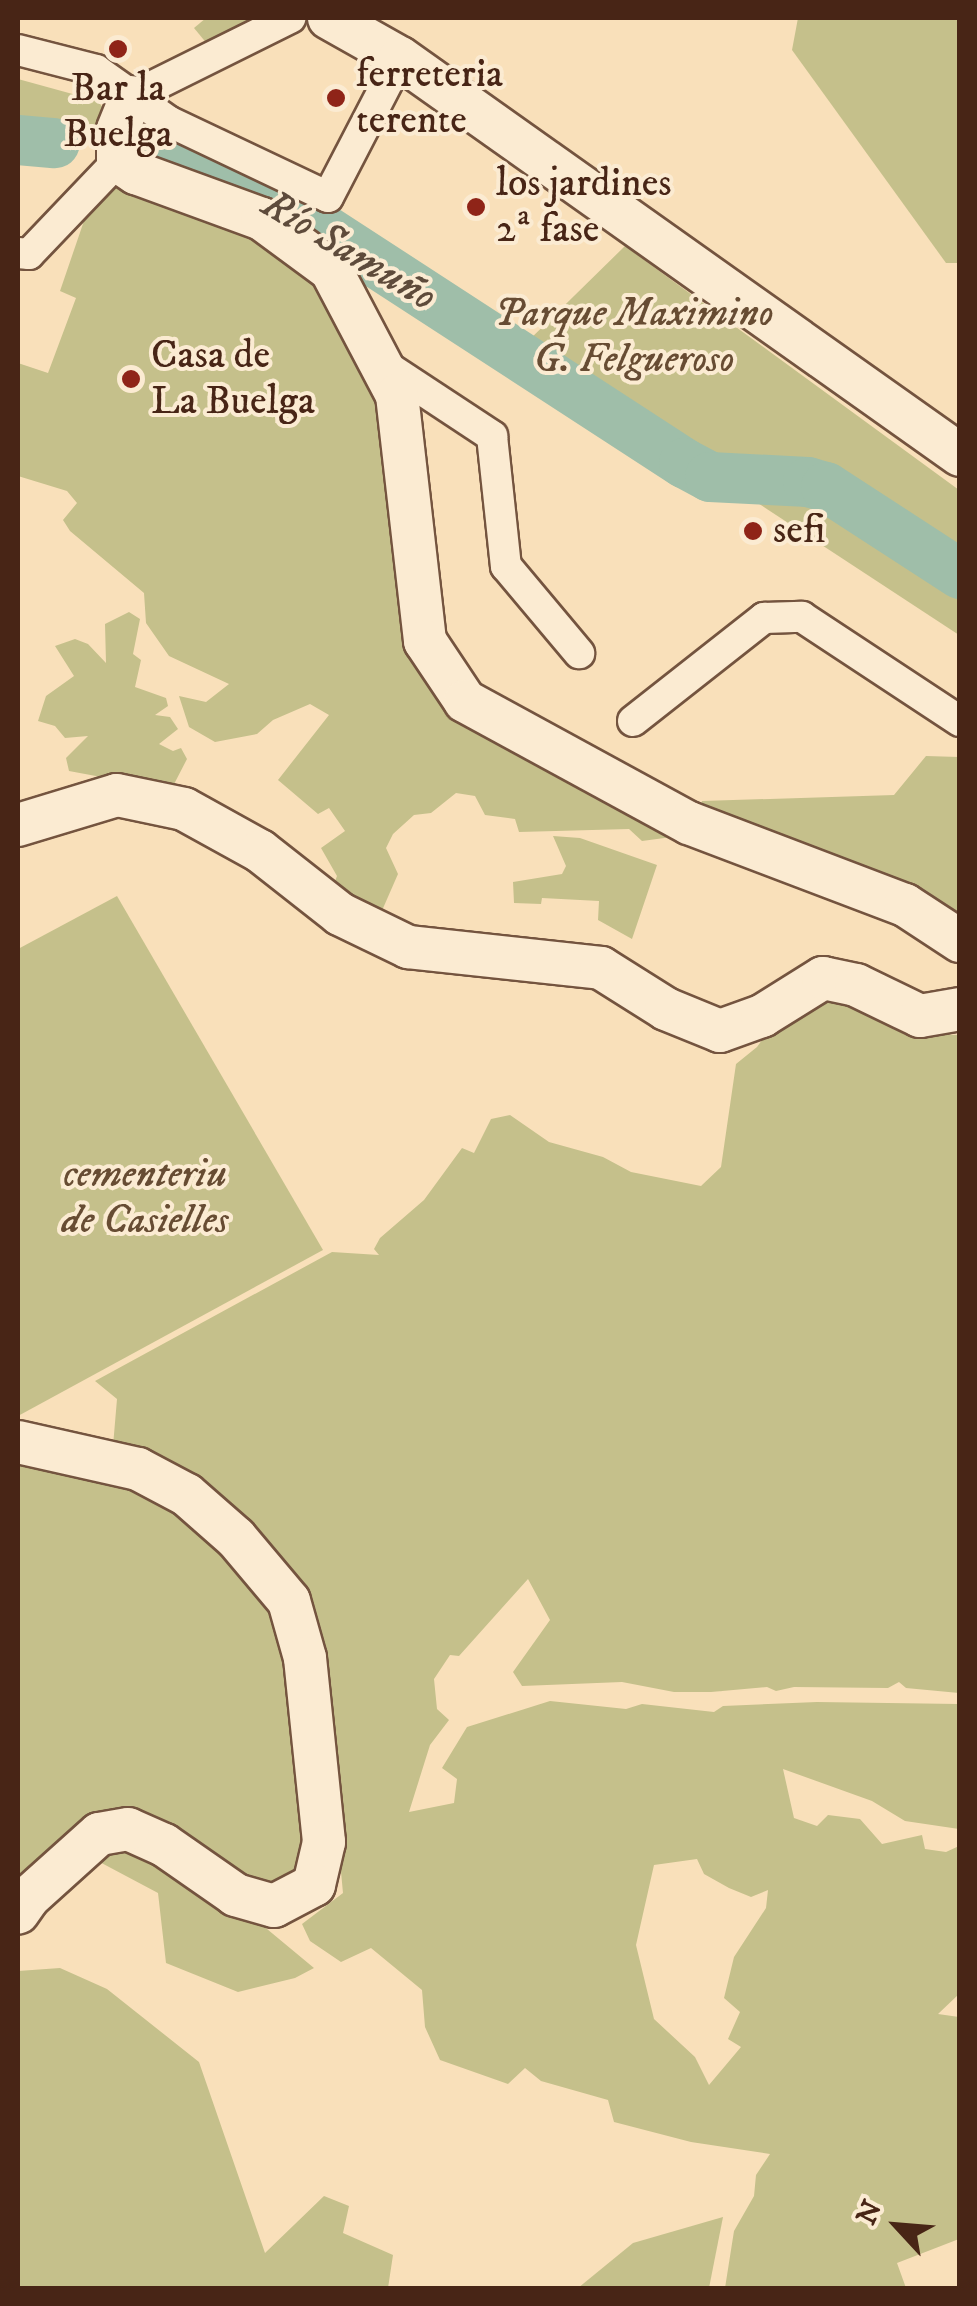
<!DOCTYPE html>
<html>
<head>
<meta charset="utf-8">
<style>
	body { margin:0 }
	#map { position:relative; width:977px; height:2306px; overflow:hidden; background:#f9e0ba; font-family:"IM FELL DW Pica",serif }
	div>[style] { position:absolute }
	.green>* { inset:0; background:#c5c08b }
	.river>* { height:50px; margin:-25px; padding:0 25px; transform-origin:25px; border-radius:25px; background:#9fbea9 }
	.roads { filter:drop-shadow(2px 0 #74543f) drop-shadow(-2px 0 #74543f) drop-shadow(0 2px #74543f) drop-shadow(0 -2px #74543f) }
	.street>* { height:30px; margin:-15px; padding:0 15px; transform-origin:15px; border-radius:15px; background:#fbebd2 }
	.secondary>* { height:42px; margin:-21px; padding:0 21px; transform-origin:21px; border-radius:21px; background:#fbebd2 }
	.dots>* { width:28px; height:28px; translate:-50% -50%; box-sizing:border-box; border:5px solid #fbebd2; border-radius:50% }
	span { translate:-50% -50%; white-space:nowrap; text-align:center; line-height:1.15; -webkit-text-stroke:8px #fbebd2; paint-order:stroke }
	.poi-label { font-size:40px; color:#482516 }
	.left { translate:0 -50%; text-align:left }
	.park-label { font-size:40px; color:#674c33; font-style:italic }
	.water-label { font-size:42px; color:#5e4b3b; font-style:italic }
	.frame { position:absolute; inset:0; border:20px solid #482516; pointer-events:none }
	.north { position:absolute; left:847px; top:2176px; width:100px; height:100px; -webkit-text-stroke:8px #fbebd2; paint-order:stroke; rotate:296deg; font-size:28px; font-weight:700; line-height:40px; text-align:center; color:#482516 }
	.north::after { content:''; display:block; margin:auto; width:35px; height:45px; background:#482516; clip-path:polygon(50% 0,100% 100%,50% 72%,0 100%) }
</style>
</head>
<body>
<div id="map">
	<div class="green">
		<i style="clip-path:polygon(206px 18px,256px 18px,213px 51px,194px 28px)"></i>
		<i style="clip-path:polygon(798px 18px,959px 18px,959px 263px,946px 263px,792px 50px)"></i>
		<i style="clip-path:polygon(18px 79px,98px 101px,108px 115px,97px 140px,18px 129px)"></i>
		<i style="clip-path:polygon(116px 182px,254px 231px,312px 270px,384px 409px,400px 613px,421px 675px,494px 727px,672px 837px,642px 841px,629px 829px,519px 832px,515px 819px,485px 815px,475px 796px,456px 793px,431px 813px,414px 815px,393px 834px,386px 848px,398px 874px,377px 922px,331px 892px,337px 876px,321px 848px,345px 831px,329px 808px,318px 814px,278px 780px,329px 715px,310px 704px,273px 720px,257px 734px,215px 742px,189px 727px,179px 696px,206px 702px,229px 684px,169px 656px,146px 623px,144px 593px,70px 531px,63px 520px,77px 503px,67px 491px,18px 476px,18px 363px,48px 373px,76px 298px,60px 291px,86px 215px)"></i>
		<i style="clip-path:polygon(625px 246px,959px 490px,959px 555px,821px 460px,738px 474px,703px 465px,523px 346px)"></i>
		<i style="clip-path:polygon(816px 484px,959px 578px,959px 635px,744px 494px)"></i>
		<i style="clip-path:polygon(129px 612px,140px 619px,133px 654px,141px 660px,135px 687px,166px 698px,168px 706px,155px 715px,170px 717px,178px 729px,159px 744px,173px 751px,181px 748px,187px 759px,171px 790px,69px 771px,66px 758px,88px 736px,65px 738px,55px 726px,38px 721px,46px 696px,74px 676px,55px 646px,75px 639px,88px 644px,106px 663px,105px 624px)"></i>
		<i style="clip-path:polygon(926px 756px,959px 757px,959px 927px,700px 811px,702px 801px,894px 795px)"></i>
		<i style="clip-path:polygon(553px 836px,580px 838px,657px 865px,632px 939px,598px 920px,599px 901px,542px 898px,541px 904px,514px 903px,513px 882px,562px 874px,566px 866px)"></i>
		<i style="clip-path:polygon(117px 896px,323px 1250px,18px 1416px,18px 949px)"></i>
		<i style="clip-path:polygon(evenodd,817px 991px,917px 1034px,959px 1035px,959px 1693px,906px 1688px,899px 1682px,888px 1688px,794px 1687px,776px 1691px,767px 1687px,711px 1692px,674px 1692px,622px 1682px,522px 1686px,513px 1672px,550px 1620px,528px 1579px,459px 1656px,450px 1655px,434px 1679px,437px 1709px,449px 1720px,430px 1745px,409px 1812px,454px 1803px,457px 1779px,442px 1768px,467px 1727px,550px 1701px,626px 1709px,642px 1704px,714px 1712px,723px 1706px,817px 1702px,959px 1704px,959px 1829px,905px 1821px,872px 1801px,783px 1769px,794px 1818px,817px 1826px,828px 1815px,860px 1819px,882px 1844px,922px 1835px,925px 1849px,946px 1852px,959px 1846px,959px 1994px,938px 2014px,959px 2017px,959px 2239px,897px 2263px,906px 2288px,725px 2288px,734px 2231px,754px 2196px,756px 2175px,770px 2154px,691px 2142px,614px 2122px,608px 2100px,541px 2081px,525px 2068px,508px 2084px,440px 2060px,425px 2027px,422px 1990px,371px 1948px,341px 1962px,310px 1941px,302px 1924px,343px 1893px,328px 1732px,306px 1600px,113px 1446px,117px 1399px,95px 1381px,332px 1252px,379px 1255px,374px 1249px,380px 1238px,424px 1200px,462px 1148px,474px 1153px,491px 1119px,510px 1115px,549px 1142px,603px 1157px,631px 1172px,701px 1186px,721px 1167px,736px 1064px,757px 1047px,783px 1011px,817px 991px,697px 1859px,704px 1874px,729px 1888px,751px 1897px,768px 1890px,766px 1908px,734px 1957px,724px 1998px,740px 2012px,728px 2039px,741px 2047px,709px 2085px,695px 2057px,654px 2019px,636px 1945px,654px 1865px,697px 1859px)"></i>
		<i style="clip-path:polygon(18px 1456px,126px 1482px,191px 1521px,280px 1614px,309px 1863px,266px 1896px,148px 1821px,18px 1897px)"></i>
		<i style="clip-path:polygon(131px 1839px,261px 1924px,314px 1968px,295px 1978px,238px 1992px,166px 1963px,158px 1893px,94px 1859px)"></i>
		<i style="clip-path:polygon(60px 1968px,107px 1989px,199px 2062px,265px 2253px,324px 2196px,349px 2206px,343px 2233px,393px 2255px,388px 2288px,18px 2288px,18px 1971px)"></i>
		<i style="clip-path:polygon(723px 2217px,709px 2288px,578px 2288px,633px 2243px)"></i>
	</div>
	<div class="river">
		<i style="left:18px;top:140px;width:37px;rotate:5deg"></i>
		<i style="left:152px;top:150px;width:156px;rotate:23deg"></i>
		<i style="left:296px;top:211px;width:463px;rotate:33deg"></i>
		<i style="left:684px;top:463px;width:30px;rotate:28deg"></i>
		<i style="left:710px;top:477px;width:98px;rotate:2.9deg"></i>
		<i style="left:808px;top:482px;width:19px;rotate:16deg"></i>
		<i style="left:826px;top:487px;width:160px;rotate:33deg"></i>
	</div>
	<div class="roads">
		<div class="street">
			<i style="left:18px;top:50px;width:81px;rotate:14.4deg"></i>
			<i style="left:96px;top:70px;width:88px;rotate:35.3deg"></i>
			<i style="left:168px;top:121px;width:177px;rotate:25.4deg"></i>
			<i style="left:328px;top:197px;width:157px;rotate:-62.6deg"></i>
			<i style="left:131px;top:97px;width:178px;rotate:-26.4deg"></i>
			<i style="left:18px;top:253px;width:11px;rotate:5deg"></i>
			<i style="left:29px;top:254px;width:129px;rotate:-46.3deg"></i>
			<i style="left:383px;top:364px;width:131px;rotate:33.4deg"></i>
			<i style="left:492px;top:436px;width:131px;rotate:83.9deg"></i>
			<i style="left:506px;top:566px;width:114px;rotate:50deg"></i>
			<i style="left:633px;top:721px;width:167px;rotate:-38.2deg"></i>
			<i style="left:764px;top:618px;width:38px;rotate:-2deg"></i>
			<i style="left:802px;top:617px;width:189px;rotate:33.4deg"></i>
		</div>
		<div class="secondary">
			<i style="left:329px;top:18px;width:81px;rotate:29.4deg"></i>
			<i style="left:400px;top:58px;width:686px;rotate:35.33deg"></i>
			<i style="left:131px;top:97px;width:35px;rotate:112deg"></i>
			<i style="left:118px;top:130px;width:31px;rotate:90deg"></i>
			<i style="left:118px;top:161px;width:22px;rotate:34deg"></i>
			<i style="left:136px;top:173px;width:134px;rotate:20.1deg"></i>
			<i style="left:262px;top:219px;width:86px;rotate:36.5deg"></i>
			<i style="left:331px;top:270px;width:141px;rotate:62.2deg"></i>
			<i style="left:397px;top:395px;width:248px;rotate:83.5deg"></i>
			<i style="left:425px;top:641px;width:72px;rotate:56.3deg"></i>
			<i style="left:465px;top:701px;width:255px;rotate:28.6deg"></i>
			<i style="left:689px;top:823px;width:231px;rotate:20.8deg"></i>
			<i style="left:905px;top:905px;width:66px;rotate:33.2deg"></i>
			<i style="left:18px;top:825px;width:103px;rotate:-16.9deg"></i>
			<i style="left:117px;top:795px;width:68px;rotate:11.8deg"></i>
			<i style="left:184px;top:809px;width:87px;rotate:28.9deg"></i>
			<i style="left:260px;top:851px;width:102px;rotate:38.2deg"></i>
			<i style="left:340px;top:914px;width:76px;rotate:25.9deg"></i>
			<i style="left:408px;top:947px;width:194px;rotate:6.2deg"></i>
			<i style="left:601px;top:968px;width:77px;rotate:32.2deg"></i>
			<i style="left:666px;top:1009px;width:58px;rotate:22.2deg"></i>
			<i style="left:720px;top:1031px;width:45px;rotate:-19.7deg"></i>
			<i style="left:762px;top:1016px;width:72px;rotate:-31.9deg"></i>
			<i style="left:823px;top:978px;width:34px;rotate:12deg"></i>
			<i style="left:856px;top:985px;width:71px;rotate:25.8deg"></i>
			<i style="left:920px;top:1016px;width:41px;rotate:-9.9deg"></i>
			<i style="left:18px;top:1442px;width:123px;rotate:12.7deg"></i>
			<i style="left:138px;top:1469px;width:55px;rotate:28deg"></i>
			<i style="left:187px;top:1495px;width:65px;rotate:41.3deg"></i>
			<i style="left:236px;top:1538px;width:82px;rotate:49.9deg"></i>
			<i style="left:289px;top:1601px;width:59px;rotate:74.3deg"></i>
			<i style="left:305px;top:1658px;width:185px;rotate:84.1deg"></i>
			<i style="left:324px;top:1842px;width:44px;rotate:103.1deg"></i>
			<i style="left:314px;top:1885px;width:45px;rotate:152.3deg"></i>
			<i style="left:274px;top:1906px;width:40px;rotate:-164deg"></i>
			<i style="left:236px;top:1895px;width:88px;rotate:-145.2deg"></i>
			<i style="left:164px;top:1845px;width:39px;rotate:-156deg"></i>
			<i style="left:128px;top:1829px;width:29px;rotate:170deg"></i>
			<i style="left:99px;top:1834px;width:94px;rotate:138deg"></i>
			<i style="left:29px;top:1897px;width:19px;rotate:125deg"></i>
		</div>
	</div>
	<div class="dots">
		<i style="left:118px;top:49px;background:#8f2418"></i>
		<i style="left:336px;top:98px;background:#8f2418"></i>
		<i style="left:476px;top:207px;background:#8f2418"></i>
		<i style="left:131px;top:379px;background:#8f2418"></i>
		<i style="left:753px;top:531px;background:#8f2418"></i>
	</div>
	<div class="poi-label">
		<span class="left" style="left:356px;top:98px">ferreteria<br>terente</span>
		<span style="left:118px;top:112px">Bar la<br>Buelga</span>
		<span class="left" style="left:496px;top:207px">los jardines<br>2ª fase</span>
		<span class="left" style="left:151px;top:379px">Casa de<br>La Buelga</span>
		<span class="left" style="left:773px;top:531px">sefi</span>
	</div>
	<div class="park-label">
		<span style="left:634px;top:337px">Parque Maximino<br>G. Felgueroso</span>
		<span style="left:145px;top:1198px">cementeriu<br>de Casielles</span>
	</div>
	<div class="water-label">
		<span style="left:349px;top:251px;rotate:31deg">Río Samuño</span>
	</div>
	<div class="frame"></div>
	<div class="north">N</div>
</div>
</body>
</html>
